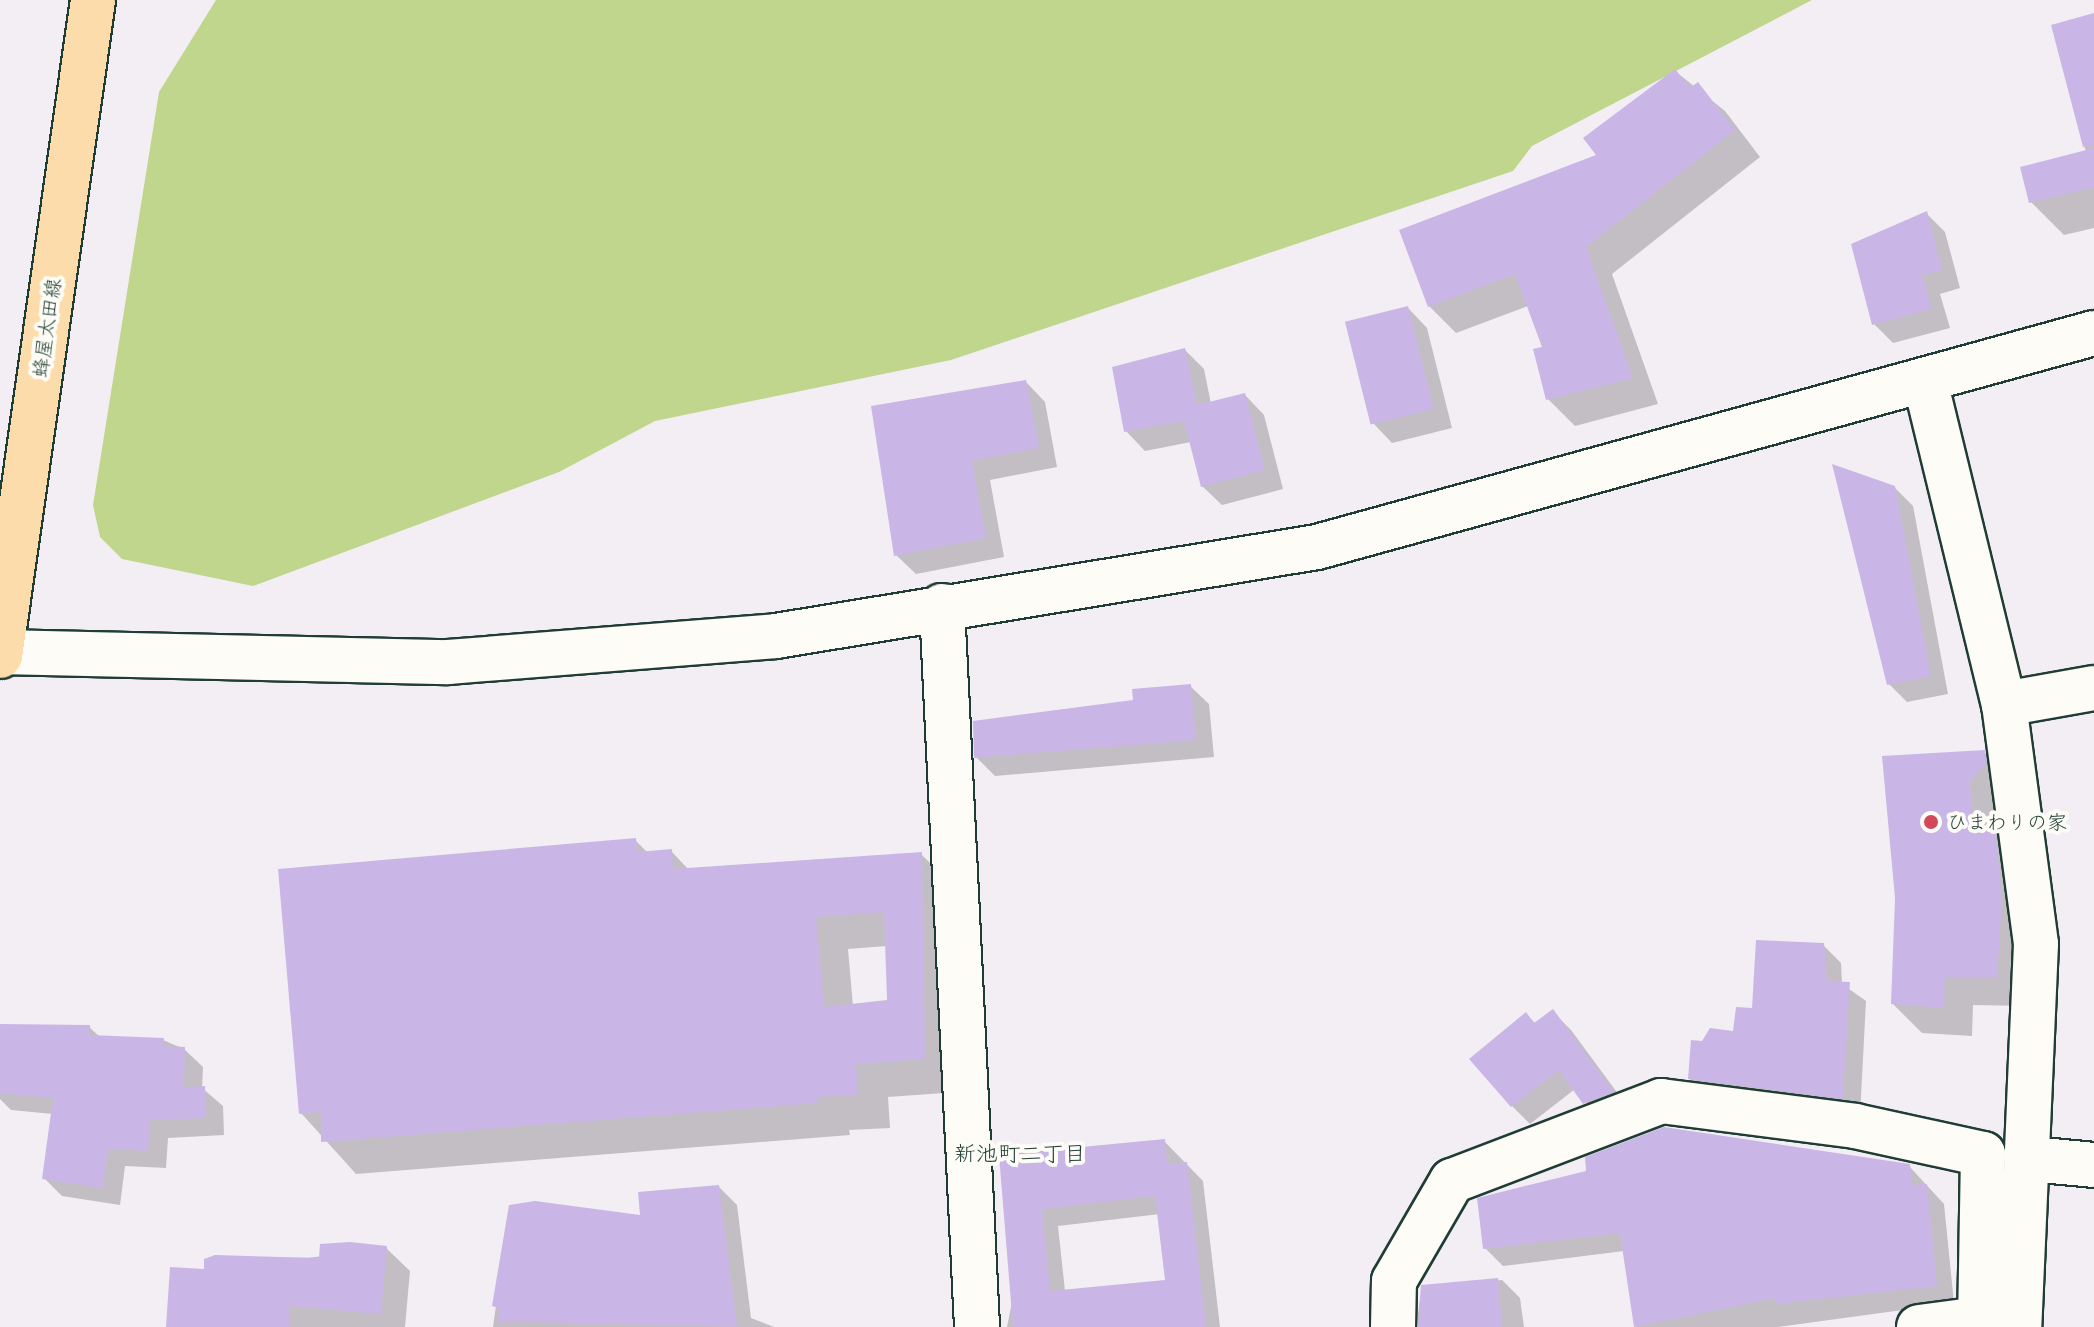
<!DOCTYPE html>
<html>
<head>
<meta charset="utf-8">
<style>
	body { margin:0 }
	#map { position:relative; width:2094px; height:1327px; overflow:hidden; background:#f3eef4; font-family:"Shantell Sans","Klee One",sans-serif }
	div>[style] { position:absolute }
	.green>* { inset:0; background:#bfd68c }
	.shadow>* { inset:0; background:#0003 }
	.building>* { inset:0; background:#c9b6e7; transform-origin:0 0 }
	.roads { filter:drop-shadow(2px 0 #1f3d34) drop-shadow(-2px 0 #1f3d34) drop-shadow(0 2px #1f3d34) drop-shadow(0 -2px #1f3d34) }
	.minor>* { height:44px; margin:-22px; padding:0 22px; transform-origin:22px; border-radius:22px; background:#fdfcf7 }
	.major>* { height:44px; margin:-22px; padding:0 22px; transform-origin:22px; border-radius:22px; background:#fcdcab }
	.dots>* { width:22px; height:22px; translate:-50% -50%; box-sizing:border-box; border:4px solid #fdfcf7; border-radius:50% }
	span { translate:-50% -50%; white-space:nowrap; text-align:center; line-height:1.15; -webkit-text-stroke:8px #fdfcf7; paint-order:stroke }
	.street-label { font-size:20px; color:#1f3d34 }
	.poi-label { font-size:20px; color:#1f3d34 }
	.left { translate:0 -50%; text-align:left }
	.neighbourhood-label { font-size:22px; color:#1f3d34 }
</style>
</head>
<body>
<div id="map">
	<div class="green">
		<i style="clip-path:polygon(216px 0,1812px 0,1532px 146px,1513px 171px,951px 360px,655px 421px,559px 472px,253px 586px,122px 559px,100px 537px,93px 505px,159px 92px)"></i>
	</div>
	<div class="shadow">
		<i style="clip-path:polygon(2094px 15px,2094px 228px,2064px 235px,2031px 202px,2086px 152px,2053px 26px)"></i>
		<i style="clip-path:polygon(1675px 71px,1725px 111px,1760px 157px,1612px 274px,1658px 404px,1575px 426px,1548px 399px,1544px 348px,1528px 306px,1456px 333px,1429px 306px,1599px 156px)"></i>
		<i style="clip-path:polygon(1926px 213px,1945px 232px,1960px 288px,1940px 294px,1950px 328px,1893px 343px,1874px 324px)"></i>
		<i style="clip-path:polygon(1408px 308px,1427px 328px,1452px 428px,1392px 443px,1373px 423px)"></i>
		<i style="clip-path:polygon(1185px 350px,1204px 369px,1211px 404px,1245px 395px,1264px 415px,1283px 489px,1222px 505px,1202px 486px,1191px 442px,1145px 451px,1126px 431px)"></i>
		<i style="clip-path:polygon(1026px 382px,1045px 402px,1057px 467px,990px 480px,1004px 557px,916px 574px,896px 555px)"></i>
		<i style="clip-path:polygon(1894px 487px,1913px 506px,1948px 694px,1907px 702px,1889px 684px)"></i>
		<i style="clip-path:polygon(1190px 686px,1209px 704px,1214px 757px,995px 776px,976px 757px)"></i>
		<i style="clip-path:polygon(1984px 752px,2013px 781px,2026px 1006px,1973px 1005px,1972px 1036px,1922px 1033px,1893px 1004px,1897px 898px)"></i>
		<i style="clip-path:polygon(evenodd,635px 840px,648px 853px,671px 851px,689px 870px,921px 854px,954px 887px,958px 1092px,888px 1097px,890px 1128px,849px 1130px,850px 1135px,356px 1174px,301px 1113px,635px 840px,887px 946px,889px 1002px,853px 1006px,848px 949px,887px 946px)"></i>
		<i style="clip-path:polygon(1823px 945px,1841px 963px,1842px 984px,1866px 1001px,1860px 1116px,1708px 1096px,1690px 1079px,1703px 1043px,1735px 1033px)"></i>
		<i style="clip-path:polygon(1553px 1012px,1571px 1030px,1630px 1110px,1602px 1121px,1575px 1089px,1530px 1124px,1512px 1106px,1526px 1014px,1536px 1024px)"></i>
		<i style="clip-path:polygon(0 1026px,89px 1027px,100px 1037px,163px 1040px,184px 1049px,203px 1067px,202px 1088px,223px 1106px,224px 1135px,168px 1138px,166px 1168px,125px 1166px,120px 1205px,62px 1196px,44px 1178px,53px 1114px,11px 1110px,0 1099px)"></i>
		<i style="clip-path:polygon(evenodd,1164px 1141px,1203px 1181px,1220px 1327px,1007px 1327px,1013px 1297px,1001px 1157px,1164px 1141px,1160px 1214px,1168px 1282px,1065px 1291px,1058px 1226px,1160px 1214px)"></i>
		<i style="clip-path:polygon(1909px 1166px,1944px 1204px,1954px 1303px,1778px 1327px,1636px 1327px,1624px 1251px,1503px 1266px,1485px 1248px)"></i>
		<i style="clip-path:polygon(719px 1187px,737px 1205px,751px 1318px,774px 1327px,493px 1327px,510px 1207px,642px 1217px)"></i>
		<i style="clip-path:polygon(386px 1248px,410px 1271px,405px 1327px,168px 1327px,206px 1271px)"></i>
		<i style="clip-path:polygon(1502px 1280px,1520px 1298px,1524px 1327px,1416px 1327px,1422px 1287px)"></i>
	</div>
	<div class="building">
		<i style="clip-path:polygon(2094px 13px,2094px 145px,2083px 147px,2051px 25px)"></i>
		<i style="clip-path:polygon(1675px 69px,1690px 88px,1698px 82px,1735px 130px,1586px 247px,1633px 378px,1546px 400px,1533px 349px,1542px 347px,1515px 274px,1428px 307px,1399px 230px,1596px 155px,1583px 138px)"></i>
		<i style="clip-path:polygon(2094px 148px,2094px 187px,2029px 203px,2020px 167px)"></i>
		<i style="clip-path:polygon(1927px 211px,1942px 270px,1922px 275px,1932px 309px,1872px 325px,1851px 244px)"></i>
		<i style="left:1408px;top:306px;width:106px;height:65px;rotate:76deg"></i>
		<i style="clip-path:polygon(1185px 348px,1197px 405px,1245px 393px,1265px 470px,1201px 487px,1184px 421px,1124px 432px,1112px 367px)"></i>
		<i style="clip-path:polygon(1026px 380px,1039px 448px,972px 461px,986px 538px,894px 556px,871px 406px)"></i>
		<i style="clip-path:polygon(1832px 464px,1895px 486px,1931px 676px,1887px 685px)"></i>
		<i style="clip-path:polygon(1191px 684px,1196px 740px,974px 758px,973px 721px,1133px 700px,1132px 689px)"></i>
		<i style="clip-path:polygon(1985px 750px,1987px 763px,1970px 781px,1974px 830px,1995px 828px,2002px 899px,1997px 978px,1945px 977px,1944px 1008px,1891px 1004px,1895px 898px,1882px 756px)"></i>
		<i style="clip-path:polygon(evenodd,636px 838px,637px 852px,672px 849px,673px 869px,922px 852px,925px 1059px,856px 1064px,858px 1095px,817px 1097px,818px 1103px,321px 1142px,321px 1112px,299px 1114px,278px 869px,636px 838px,884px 912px,887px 1000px,824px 1007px,816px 917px,884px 912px)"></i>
		<i style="clip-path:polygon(1756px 940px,1824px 943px,1827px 981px,1850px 982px,1843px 1099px,1688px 1079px,1691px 1040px,1702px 1041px,1710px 1028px,1733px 1031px,1736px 1007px,1752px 1008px)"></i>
		<i style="clip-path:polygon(1553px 1009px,1614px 1092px,1583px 1104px,1559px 1070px,1511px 1107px,1469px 1059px,1526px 1012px,1534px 1023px)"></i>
		<i style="clip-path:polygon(0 1024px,90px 1025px,90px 1035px,164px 1038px,163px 1046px,185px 1047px,184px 1087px,205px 1086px,206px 1118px,150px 1120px,148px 1151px,108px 1149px,103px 1188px,42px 1179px,53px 1098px,0 1093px)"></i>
		<i style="clip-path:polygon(1664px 1127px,1910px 1164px,1912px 1185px,1927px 1184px,1937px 1286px,1776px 1304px,1775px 1298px,1634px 1327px,1620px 1233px,1483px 1249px,1477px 1198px,1586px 1171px,1585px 1157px)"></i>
		<i style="clip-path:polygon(evenodd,1165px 1139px,1167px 1164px,1187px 1162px,1206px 1327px,1013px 1327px,999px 1155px,1165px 1139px,1155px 1196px,1165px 1280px,1050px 1291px,1042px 1209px,1155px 1196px)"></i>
		<i style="clip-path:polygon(719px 1185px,737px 1327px,498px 1321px,499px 1308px,492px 1306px,509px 1205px,535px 1201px,640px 1215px,638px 1192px)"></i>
		<i style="clip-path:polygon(350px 1242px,387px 1246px,381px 1314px,290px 1306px,289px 1327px,166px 1327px,170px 1267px,204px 1269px,204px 1259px,215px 1255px,319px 1258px,320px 1244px)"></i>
		<i style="clip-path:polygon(1498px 1278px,1502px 1327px,1418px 1327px,1421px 1285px)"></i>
	</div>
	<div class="roads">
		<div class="minor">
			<i style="left:1925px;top:381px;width:333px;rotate:76.3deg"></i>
			<i style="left:2004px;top:704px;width:242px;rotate:82.4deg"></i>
			<i style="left:2036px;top:944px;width:383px;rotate:92.5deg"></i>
			<i style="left:942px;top:606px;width:722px;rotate:87.22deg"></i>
			<i style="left:0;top:652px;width:448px;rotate:1.3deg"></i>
			<i style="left:448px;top:662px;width:329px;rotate:-4.5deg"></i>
			<i style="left:776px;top:636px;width:548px;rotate:-9.34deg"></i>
			<i style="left:1317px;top:547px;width:806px;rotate:-15.4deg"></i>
			<i style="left:2004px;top:704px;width:91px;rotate:-10.1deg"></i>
			<i style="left:2031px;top:1159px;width:63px;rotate:5.4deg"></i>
			<i style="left:1393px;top:1327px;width:46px;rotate:-88.8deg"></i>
			<i style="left:1394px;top:1281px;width:116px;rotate:-59.9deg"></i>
			<i style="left:1452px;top:1181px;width:224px;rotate:-20.9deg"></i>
			<i style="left:1661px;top:1101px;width:196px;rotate:7.3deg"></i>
			<i style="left:1855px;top:1126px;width:131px;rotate:12.3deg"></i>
			<i style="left:1983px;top:1154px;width:173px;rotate:91deg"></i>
			<i style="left:1919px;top:1327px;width:63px;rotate:-7.4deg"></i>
		</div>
		<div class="major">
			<i style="left:0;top:656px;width:663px;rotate:-81.93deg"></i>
		</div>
	</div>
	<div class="dots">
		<i style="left:1931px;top:822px;background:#d1495b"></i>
	</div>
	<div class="street-label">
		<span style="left:47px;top:328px;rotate:-82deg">蜂屋太田線</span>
	</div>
	<div class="poi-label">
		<span class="left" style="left:1947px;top:822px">ひまわりの家</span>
	</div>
	<div class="neighbourhood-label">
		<span style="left:1020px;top:1154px">新池町二丁目</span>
	</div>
</div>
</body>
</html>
